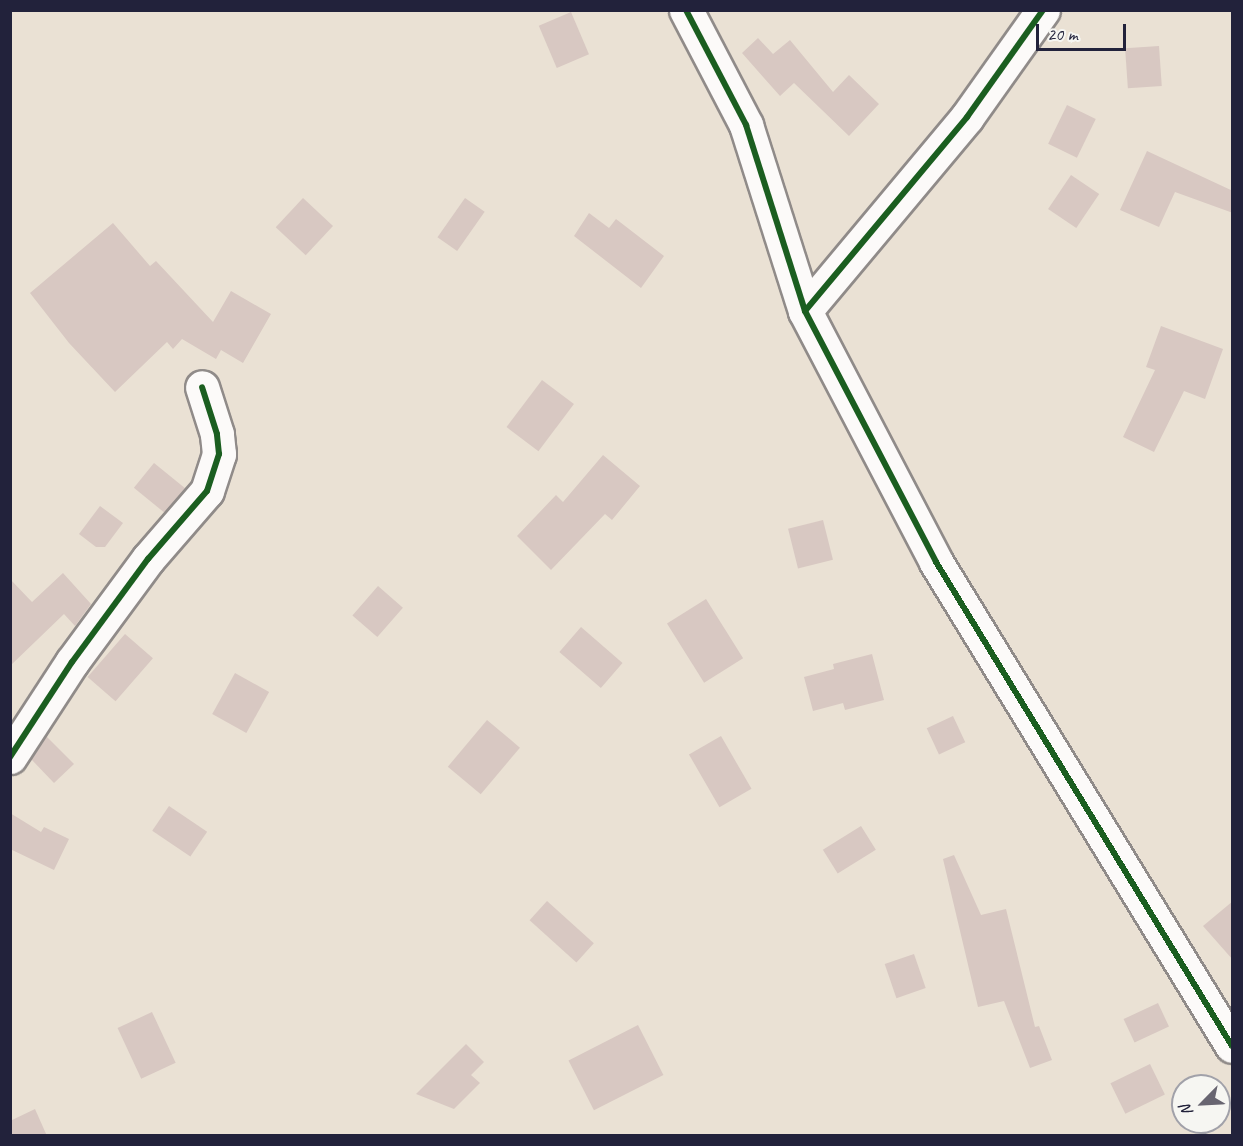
<!DOCTYPE html>
<html>
<head>
<meta charset="utf-8">
<style>
	body { margin:0 }
	#map { position:relative; width:1243px; height:1146px; overflow:hidden; background:#eae1d4; font-family:Caveat,sans-serif }
	div>[style] { position:absolute }
	.building>* { inset:0; background:#d8c8c2; transform-origin:0 0 }
	.roads { filter:drop-shadow(2px 0 #908b89) drop-shadow(-2px 0 #908b89) drop-shadow(0 2px #908b89) drop-shadow(0 -2px #908b89) }
	.minor>* { height:33px; margin:-16.5px; padding:0 16.5px; transform-origin:16.5px; border-radius:16.5px; background:#fcfaf9 }
	.cycleway>* { height:6px; margin:-3px; padding:0 3px; transform-origin:3px; border-radius:3px; background:#1b5e20 }
	span { translate:-50% -50%; white-space:nowrap; text-align:center; line-height:1.15; -webkit-text-stroke:4.5px #f6f6f2; paint-order:stroke }
	.frame { position:absolute; inset:0; border:12px solid #22223b; pointer-events:none }
	.north { position:absolute; left:1171px; top:1074px; width:60px; height:60px; box-sizing:border-box; background:#f6f6f2; border:2px solid #a1a1a9; border-radius:50%; rotate:246deg; font-size:16px; font-weight:700; line-height:24px; text-align:center; color:#22223b }
	.north::after { content:''; display:block; margin:auto; width:21px; height:27px; background:#686571; clip-path:polygon(50% 0,100% 100%,50% 72%,0 100%) }
	.scale { position:absolute; left:1036px; top:24px; width:90px; height:27px; box-sizing:border-box; border:3px solid #22223b; border-top:0; padding-left:8px; font-size:18px; line-height:21px; white-space:nowrap; color:#22223b; -webkit-text-stroke:4px #f6f6f2; paint-order:stroke }
</style>
</head>
<body>
<div id="map">
	<div class="building">
		<i style="left:571px;top:12px;width:46px;height:35px;rotate:67deg"></i>
		<i style="clip-path:polygon(758px 38px,773px 54px,790px 40px,833px 92px,849px 75px,879px 104px,849px 136px,794px 83px,780px 96px,742px 53px)"></i>
		<i style="left:1159px;top:46px;width:40px;height:34px;rotate:86deg"></i>
		<i style="left:1067px;top:105px;width:32px;height:43px;rotate:26deg"></i>
		<i style="clip-path:polygon(1147px 151px,1233px 191px,1233px 213px,1175px 192px,1159px 227px,1120px 210px)"></i>
		<i style="left:1071px;top:175px;width:34px;height:41px;rotate:34deg"></i>
		<i style="left:303px;top:198px;width:41px;height:40px;rotate:43deg"></i>
		<i style="left:465px;top:198px;width:24px;height:48px;rotate:35deg"></i>
		<i style="clip-path:polygon(589px 213px,609px 228px,616px 219px,664px 256px,641px 288px,574px 236px)"></i>
		<i style="clip-path:polygon(113px 223px,150px 266px,156px 261px,213px 322px,231px 291px,271px 314px,243px 363px,221px 350px,216px 359px,182px 339px,173px 349px,167px 342px,115px 392px,69px 343px,30px 293px)"></i>
		<i style="clip-path:polygon(1161px 326px,1223px 349px,1205px 399px,1184px 391px,1154px 452px,1123px 437px,1155px 370px,1146px 367px)"></i>
		<i style="left:542px;top:380px;width:40px;height:59px;rotate:37deg"></i>
		<i style="clip-path:polygon(603px 455px,640px 486px,612px 520px,605px 514px,551px 570px,517px 536px,556px 495px,563px 502px)"></i>
		<i style="left:154px;top:463px;width:40px;height:32px;rotate:39deg"></i>
		<i style="clip-path:polygon(100px 506px,123px 523px,105px 547px,96px 547px,79px 534px)"></i>
		<i style="left:823px;top:520px;width:41px;height:36px;rotate:76deg"></i>
		<i style="clip-path:polygon(63px 573px,91px 604px,75px 626px,64px 614px,10px 666px,10px 579px,32px 602px)"></i>
		<i style="left:378px;top:586px;width:33px;height:39px;rotate:41deg"></i>
		<i style="left:706px;top:599px;width:70px;height:46px;rotate:58deg"></i>
		<i style="left:581px;top:627px;width:55px;height:33px;rotate:41deg"></i>
		<i style="left:125px;top:634px;width:37px;height:57px;rotate:41deg"></i>
		<i style="clip-path:polygon(872px 654px,884px 700px,845px 710px,843px 703px,813px 711px,804px 677px,834px 669px,833px 664px)"></i>
		<i style="left:235px;top:673px;width:39px;height:47px;rotate:29deg"></i>
		<i style="left:953px;top:716px;width:29px;height:29px;rotate:65deg"></i>
		<i style="left:487px;top:720px;width:43px;height:61px;rotate:40deg"></i>
		<i style="clip-path:polygon(46px 736px,74px 764px,54px 783px,31px 759px)"></i>
		<i style="left:721px;top:736px;width:61px;height:37px;rotate:60deg"></i>
		<i style="left:169px;top:806px;width:46px;height:30px;rotate:34deg"></i>
		<i style="clip-path:polygon(10px 813px,41px 832px,44px 827px,69px 839px,54px 870px,10px 849px)"></i>
		<i style="left:861px;top:826px;width:28px;height:45px;rotate:58deg"></i>
		<i style="clip-path:polygon(954px 855px,981px 915px,1006px 909px,1035px 1027px,1039px 1026px,1052px 1060px,1030px 1068px,1004px 1001px,978px 1007px,943px 859px)"></i>
		<i style="left:547px;top:901px;width:63px;height:26px;rotate:42deg"></i>
		<i style="clip-path:polygon(1233px 901px,1233px 960px,1203px 926px)"></i>
		<i style="left:914px;top:954px;width:36px;height:31px;rotate:71deg"></i>
		<i style="left:1158px;top:1003px;width:26px;height:38px;rotate:65deg"></i>
		<i style="left:152px;top:1012px;width:56px;height:38px;rotate:65deg"></i>
		<i style="left:638px;top:1025px;width:56px;height:78px;rotate:63deg"></i>
		<i style="clip-path:polygon(466px 1044px,484px 1062px,471px 1075px,480px 1083px,454px 1109px,416px 1094px)"></i>
		<i style="left:1150px;top:1064px;width:34px;height:44px;rotate:64deg"></i>
		<i style="clip-path:polygon(35px 1109px,47px 1136px,10px 1136px,10px 1121px)"></i>
	</div>
	<div class="roads">
		<div class="minor">
			<i style="left:686px;top:10px;width:130px;rotate:62.4deg"></i>
			<i style="left:746px;top:125px;width:195px;rotate:72.4deg"></i>
			<i style="left:805px;top:311px;width:283px;rotate:62.4deg"></i>
			<i style="left:936px;top:562px;width:567px;rotate:58.55deg"></i>
			<i style="left:805px;top:311px;width:253px;rotate:-50.1deg"></i>
			<i style="left:967px;top:117px;width:131px;rotate:-54.6deg"></i>
			<i style="left:10px;top:757px;width:113px;rotate:-56.9deg"></i>
			<i style="left:72px;top:662px;width:128px;rotate:-53.6deg"></i>
			<i style="left:148px;top:559px;width:90px;rotate:-49.1deg"></i>
			<i style="left:207px;top:491px;width:39px;rotate:-72deg"></i>
			<i style="left:219px;top:454px;width:20px;rotate:-96deg"></i>
			<i style="left:217px;top:434px;width:49px;rotate:-107.7deg"></i>
		</div>
	</div>
	<div class="cycleway">
		<i style="left:686px;top:10px;width:130px;rotate:62.4deg"></i>
		<i style="left:746px;top:125px;width:195px;rotate:72.4deg"></i>
		<i style="left:805px;top:311px;width:283px;rotate:62.4deg"></i>
		<i style="left:936px;top:562px;width:567px;rotate:58.55deg"></i>
		<i style="left:805px;top:311px;width:253px;rotate:-50.1deg"></i>
		<i style="left:967px;top:117px;width:131px;rotate:-54.6deg"></i>
		<i style="left:10px;top:757px;width:113px;rotate:-56.9deg"></i>
		<i style="left:72px;top:662px;width:128px;rotate:-53.6deg"></i>
		<i style="left:148px;top:559px;width:90px;rotate:-49.1deg"></i>
		<i style="left:207px;top:491px;width:39px;rotate:-72deg"></i>
		<i style="left:219px;top:454px;width:20px;rotate:-96deg"></i>
		<i style="left:217px;top:434px;width:49px;rotate:-107.7deg"></i>
	</div>
	<div class="frame"></div>
	<div class="north">N</div>
	<div class="scale">20 m</div>
</div>
</body>
</html>
